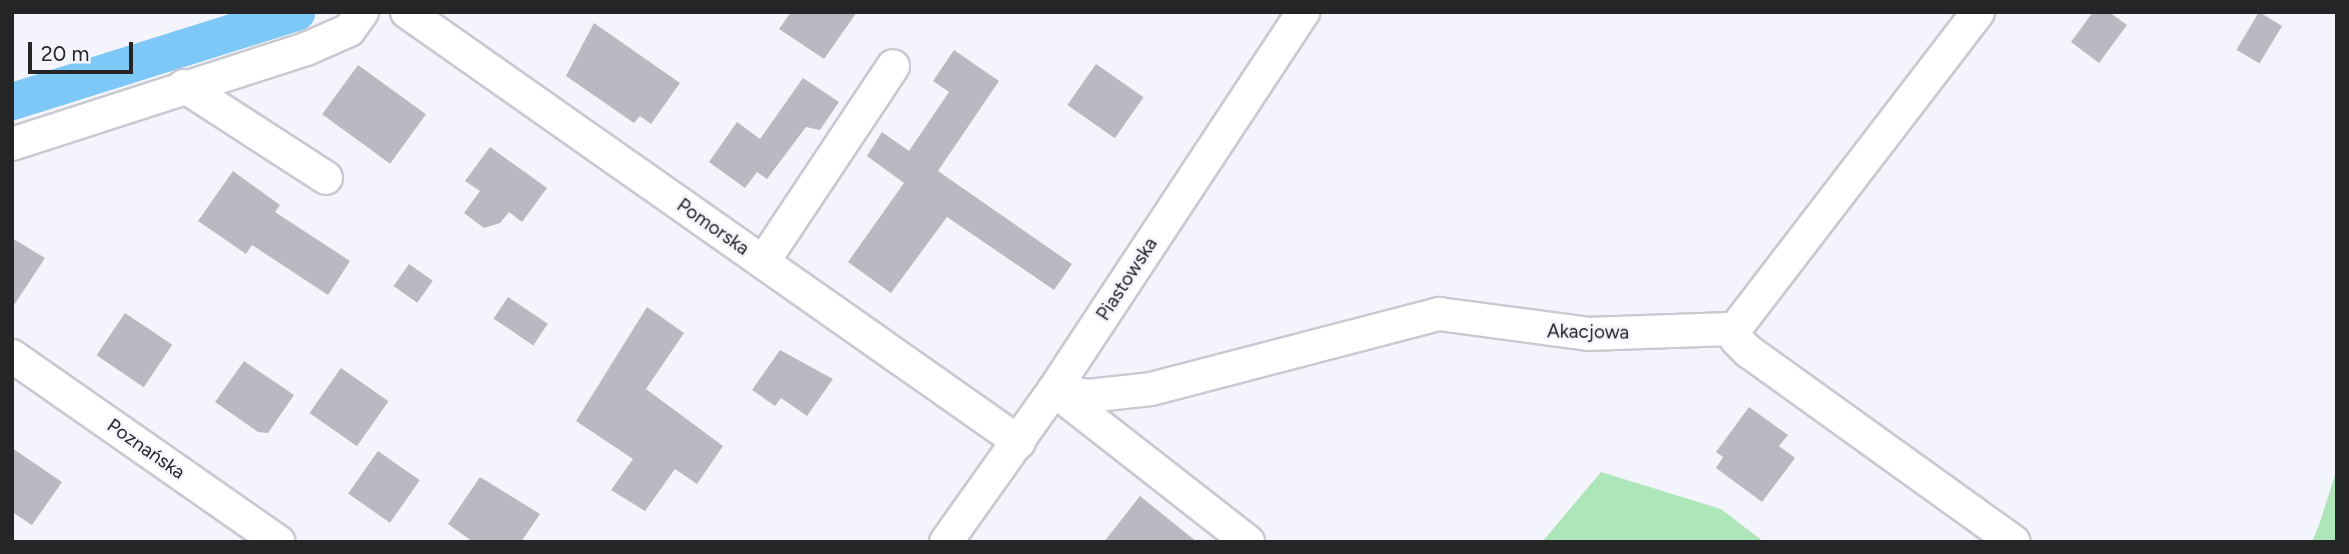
<!DOCTYPE html>
<html>
<head>
<meta charset="utf-8">
<style>
	body { margin:0 }
	#map { position:relative; width:2349px; height:554px; overflow:hidden; background:#f4f5fc; font-family:Figtree,sans-serif }
	div>[style] { position:absolute }
	.green>* { inset:0; background:#aee6ba }
	.canal>* { height:37px; margin:-18.5px; padding:0 18.5px; transform-origin:18.5px; border-radius:18.5px; background:#7dc8f7 }
	.building>* { inset:0; background:#b9bac1; transform-origin:0 0 }
	.roads { filter:drop-shadow(2px 0 #c9cad1) drop-shadow(-2px 0 #c9cad1) drop-shadow(0 2px #c9cad1) drop-shadow(0 -2px #c9cad1) }
	.minor>* { height:32px; margin:-16px; padding:0 16px; transform-origin:16px; border-radius:16px; background:#fff }
	span { translate:-50% -50%; white-space:nowrap; text-align:center; line-height:1.15; -webkit-text-stroke:5px #f4f5fc; paint-order:stroke }
	.street-label { font-size:19px; color:#242527 }
	.frame { position:absolute; inset:0; border:14px solid #242527; pointer-events:none }
	.scale { position:absolute; left:28px; top:42px; width:105px; height:32px; box-sizing:border-box; border:4px solid #242527; border-top:0; padding-left:9px; font-size:21px; line-height:24px; white-space:nowrap; color:#242527; -webkit-text-stroke:5px #f4f5fc; paint-order:stroke }
</style>
</head>
<body>
<div id="map">
	<div class="green">
		<i style="clip-path:polygon(2337px 469px,2337px 542px,2312px 542px,2319px 525px)"></i>
		<i style="clip-path:polygon(1601px 472px,1721px 509px,1764px 542px,1542px 542px)"></i>
	</div>
	<div class="canal">
		<i style="left:12px;top:101px;width:298px;rotate:-17.4deg"></i>
	</div>
	<div class="building">
		<i style="clip-path:polygon(791px 12px,857px 12px,824px 59px,779px 29px)"></i>
		<i style="clip-path:polygon(2093px 12px,2109px 12px,2127px 25px,2099px 63px,2071px 42px)"></i>
		<i style="left:2259px;top:12px;width:27px;height:44px;rotate:31deg"></i>
		<i style="clip-path:polygon(594px 23px,680px 83px,651px 124px,640px 116px,634px 123px,566px 76px)"></i>
		<i style="clip-path:polygon(954px 50px,999px 81px,938px 171px,1072px 264px,1054px 290px,947px 217px,891px 293px,848px 262px,904px 183px,867px 156px,882px 132px,909px 151px,949px 92px,933px 81px)"></i>
		<i style="left:1096px;top:64px;width:58px;height:50px;rotate:35deg"></i>
		<i style="left:358px;top:65px;width:84px;height:61px;rotate:36deg"></i>
		<i style="clip-path:polygon(803px 78px,839px 102px,820px 130px,806px 127px,767px 179px,757px 172px,745px 188px,709px 162px,737px 122px,760px 139px)"></i>
		<i style="clip-path:polygon(490px 147px,547px 188px,522px 222px,509px 212px,500px 223px,484px 228px,464px 213px,480px 191px,465px 181px)"></i>
		<i style="clip-path:polygon(233px 171px,280px 205px,275px 212px,350px 261px,328px 295px,252px 245px,246px 254px,198px 221px)"></i>
		<i style="clip-path:polygon(12px 238px,45px 258px,12px 308px)"></i>
		<i style="left:409px;top:264px;width:29px;height:27px;rotate:35deg"></i>
		<i style="left:508px;top:297px;width:48px;height:26px;rotate:34deg"></i>
		<i style="clip-path:polygon(647px 307px,684px 333px,646px 389px,723px 446px,697px 484px,675px 469px,645px 511px,611px 490px,633px 459px,576px 421px)"></i>
		<i style="left:125px;top:313px;width:57px;height:51px;rotate:34deg"></i>
		<i style="clip-path:polygon(780px 350px,833px 379px,807px 416px,781px 398px,775px 406px,752px 390px)"></i>
		<i style="clip-path:polygon(244px 361px,294px 395px,268px 433px,258px 432px,215px 402px)"></i>
		<i style="left:341px;top:368px;width:58px;height:55px;rotate:35deg"></i>
		<i style="clip-path:polygon(1749px 407px,1788px 435px,1779px 446px,1795px 458px,1762px 502px,1716px 468px,1723px 457px,1716px 452px)"></i>
		<i style="clip-path:polygon(12px 448px,62px 482px,32px 525px,12px 512px)"></i>
		<i style="left:378px;top:451px;width:51px;height:52px;rotate:35deg"></i>
		<i style="clip-path:polygon(480px 477px,540px 514px,521px 542px,473px 542px,448px 524px)"></i>
		<i style="clip-path:polygon(1140px 496px,1197px 542px,1104px 542px)"></i>
	</div>
	<div class="roads">
		<div class="minor">
			<i style="left:407px;top:12px;width:748px;rotate:35.09deg"></i>
			<i style="left:184px;top:86px;width:169px;rotate:32.9deg"></i>
			<i style="left:12px;top:144px;width:309px;rotate:-17.9deg"></i>
			<i style="left:306px;top:49px;width:47px;rotate:-23.8deg"></i>
			<i style="left:349px;top:30px;width:22px;rotate:-54deg"></i>
			<i style="left:763px;top:262px;width:235px;rotate:-56.4deg"></i>
			<i style="left:1735px;top:329px;width:11px;rotate:80deg"></i>
			<i style="left:1737px;top:340px;width:16px;rotate:45deg"></i>
			<i style="left:1748px;top:351px;width:327px;rotate:35.7deg"></i>
			<i style="left:12px;top:356px;width:325px;rotate:34.9deg"></i>
			<i style="left:1054px;top:390px;width:35px;rotate:10deg"></i>
			<i style="left:1088px;top:396px;width:63px;rotate:-6.3deg"></i>
			<i style="left:1151px;top:389px;width:298px;rotate:-14.6deg"></i>
			<i style="left:1439px;top:314px;width:151px;rotate:7.6deg"></i>
			<i style="left:1589px;top:334px;width:146px;rotate:-2deg"></i>
			<i style="left:1735px;top:329px;width:399px;rotate:-52.5deg"></i>
			<i style="left:1055px;top:391px;width:245px;rotate:38deg"></i>
			<i style="left:946px;top:542px;width:186px;rotate:-54.6deg"></i>
			<i style="left:1054px;top:390px;width:453px;rotate:-56.6deg"></i>
		</div>
	</div>
	<div class="street-label">
		<span style="left:713px;top:227px;rotate:35deg">Pomorska</span>
		<span style="left:1127px;top:279px;rotate:-57deg">Piastowska</span>
		<span style="left:1588px;top:332px;rotate:1deg">Akacjowa</span>
		<span style="left:146px;top:449px;rotate:35deg">Poznańska</span>
	</div>
	<div class="frame"></div>
	<div class="scale">20 m</div>
</div>
</body>
</html>
